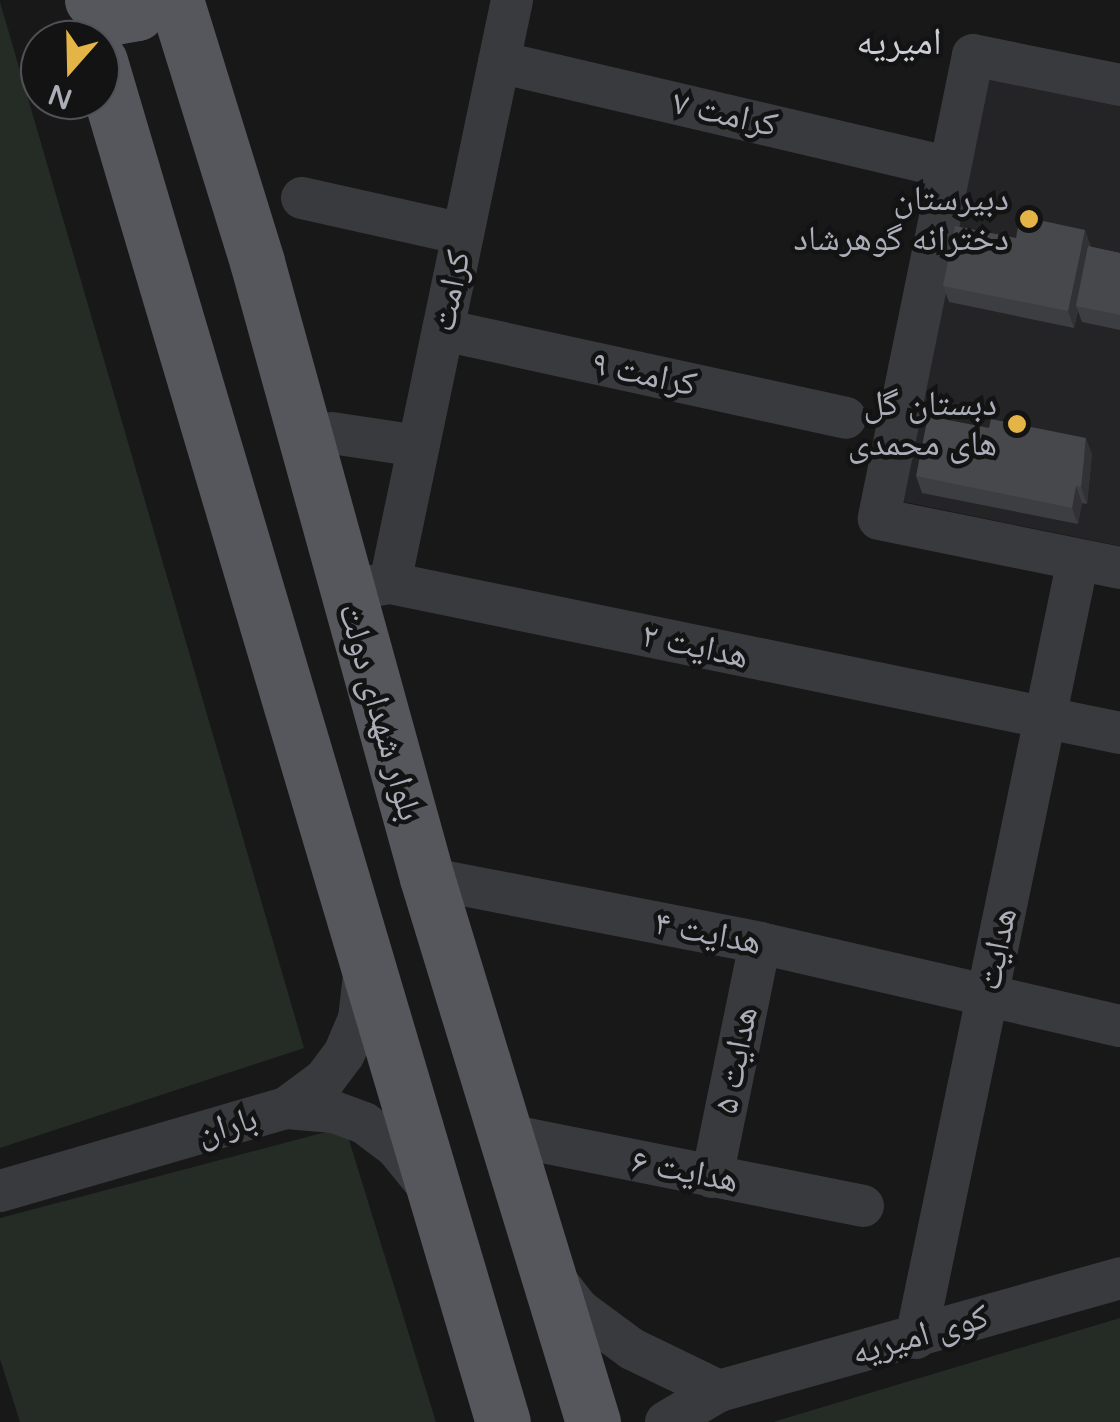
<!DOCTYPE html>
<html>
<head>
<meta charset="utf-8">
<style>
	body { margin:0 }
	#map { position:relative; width:1120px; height:1422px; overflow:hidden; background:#181819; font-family:"Varela Round","Noto Naskh Arabic",sans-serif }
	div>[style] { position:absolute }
	.built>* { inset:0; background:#242426 }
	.green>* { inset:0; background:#242c25 }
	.minor>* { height:42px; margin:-21px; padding:0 21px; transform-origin:21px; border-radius:21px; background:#393a3e }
	.major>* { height:55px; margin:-27.5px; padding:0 27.5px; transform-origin:27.5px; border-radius:27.5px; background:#55575d }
	.wall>* { inset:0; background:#3d3e41 }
	.shaded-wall>* { inset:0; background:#323235 }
	.building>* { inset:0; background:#47484c }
	.dots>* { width:28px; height:28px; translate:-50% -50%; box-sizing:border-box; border:5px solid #131314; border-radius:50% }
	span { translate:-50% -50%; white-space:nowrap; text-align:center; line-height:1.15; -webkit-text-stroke:9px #131314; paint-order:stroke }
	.street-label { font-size:35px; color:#abaeb8 }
	.poi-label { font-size:35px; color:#abaeb8 }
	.right { translate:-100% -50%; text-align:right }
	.neighbourhood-label { font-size:38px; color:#ccced5 }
	.north { position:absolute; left:20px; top:20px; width:100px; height:100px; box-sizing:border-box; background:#131314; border:2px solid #505156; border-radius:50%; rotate:200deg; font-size:28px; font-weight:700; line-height:40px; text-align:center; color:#abaeb8 }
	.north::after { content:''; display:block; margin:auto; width:35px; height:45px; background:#e4b546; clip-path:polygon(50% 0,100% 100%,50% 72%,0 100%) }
</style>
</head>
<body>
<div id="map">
	<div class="built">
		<i style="clip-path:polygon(984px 77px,1120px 104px,1120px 546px,900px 501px)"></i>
	</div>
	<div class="green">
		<i style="clip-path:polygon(0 2px,304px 1048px,0 1148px)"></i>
		<i style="clip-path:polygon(345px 1127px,436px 1422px,20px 1422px,0 1359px,0 1218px)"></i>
		<i style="clip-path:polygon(1120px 1318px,1120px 1422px,773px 1422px)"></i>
	</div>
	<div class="minor">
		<i style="left:499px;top:62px;width:463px;rotate:13.2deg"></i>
		<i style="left:1120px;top:85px;width:150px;rotate:-168.5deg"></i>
		<i style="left:973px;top:55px;width:473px;rotate:101.5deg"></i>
		<i style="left:879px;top:519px;width:246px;rotate:11.5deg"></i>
		<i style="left:302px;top:198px;width:165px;rotate:12.6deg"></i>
		<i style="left:443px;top:330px;width:412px;rotate:12.3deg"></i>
		<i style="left:332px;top:433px;width:87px;rotate:8.6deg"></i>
		<i style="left:390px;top:583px;width:596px;rotate:-78.18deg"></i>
		<i style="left:345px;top:591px;width:46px;rotate:-10.1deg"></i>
		<i style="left:390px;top:583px;width:745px;rotate:11.61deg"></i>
		<i style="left:427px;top:878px;width:339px;rotate:11deg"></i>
		<i style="left:760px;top:943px;width:369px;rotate:13deg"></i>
		<i style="left:286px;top:1108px;width:48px;rotate:4.8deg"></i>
		<i style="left:334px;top:1112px;width:32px;rotate:20deg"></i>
		<i style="left:364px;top:1123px;width:40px;rotate:37deg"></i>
		<i style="left:396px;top:1147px;width:49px;rotate:50.8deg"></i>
		<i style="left:508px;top:1135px;width:362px;rotate:11.3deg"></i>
		<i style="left:712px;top:1177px;width:239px;rotate:-78.4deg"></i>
		<i style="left:0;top:1191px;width:298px;rotate:-16.2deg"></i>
		<i style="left:286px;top:1108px;width:49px;rotate:-36.6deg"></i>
		<i style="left:325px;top:1079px;width:31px;rotate:-53deg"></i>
		<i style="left:344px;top:1054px;width:38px;rotate:-67deg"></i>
		<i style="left:359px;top:1019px;width:53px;rotate:-83.5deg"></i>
		<i style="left:553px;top:1277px;width:42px;rotate:51.8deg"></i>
		<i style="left:579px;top:1310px;width:66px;rotate:36.3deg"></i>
		<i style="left:632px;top:1349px;width:97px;rotate:25.8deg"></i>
		<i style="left:916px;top:1338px;width:795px;rotate:-78.24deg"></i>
		<i style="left:666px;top:1422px;width:61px;rotate:-30.3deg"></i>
		<i style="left:719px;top:1391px;width:417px;rotate:-15.7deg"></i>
	</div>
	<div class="major">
		<i style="left:92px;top:0;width:29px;rotate:36deg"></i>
		<i style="left:115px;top:17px;width:22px;rotate:-10deg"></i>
		<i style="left:137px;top:13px;width:17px;rotate:-50deg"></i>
		<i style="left:176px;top:0;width:274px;rotate:72.8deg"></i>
		<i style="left:257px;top:262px;width:639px;rotate:74.57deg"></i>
		<i style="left:427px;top:878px;width:569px;rotate:73.03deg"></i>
		<i style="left:100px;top:61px;width:1419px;rotate:73.51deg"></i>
	</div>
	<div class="wall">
		<i style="clip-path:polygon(1016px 238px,1091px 247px,1120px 253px,1120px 330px,1082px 322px,1078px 311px,1074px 328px,949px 302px,943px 286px)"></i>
		<i style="clip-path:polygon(1092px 454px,1087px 504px,1082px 503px,1078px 524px,922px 493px,916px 476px)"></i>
	</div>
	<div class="shaded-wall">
		<i style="clip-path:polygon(1085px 230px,1091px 246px,1076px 306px,1078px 311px,1074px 328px,1068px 311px)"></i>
		<i style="clip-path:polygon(1086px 438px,1092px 454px,1087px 504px,1081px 487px)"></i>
		<i style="clip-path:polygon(1076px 486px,1082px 503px,1078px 524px,1072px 508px)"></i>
	</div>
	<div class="building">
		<i style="clip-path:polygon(1020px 216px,1085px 230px,1068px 311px,943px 286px,955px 226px,1016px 238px)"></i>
		<i style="clip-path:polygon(1088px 246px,1120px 253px,1120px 315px,1076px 306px)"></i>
		<i style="clip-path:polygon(928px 416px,989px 428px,991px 419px,1086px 438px,1081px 487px,1076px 486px,1072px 508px,916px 476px)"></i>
	</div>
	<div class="dots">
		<i style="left:1029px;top:219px;background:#e4b546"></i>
		<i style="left:1017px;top:424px;background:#e4b546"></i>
	</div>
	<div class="street-label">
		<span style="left:725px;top:114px;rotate:13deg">کرامت ۷</span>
		<span style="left:451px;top:291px;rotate:-78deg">کرامت</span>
		<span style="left:644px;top:374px;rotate:12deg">کرامت ۹</span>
		<span style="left:695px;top:646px;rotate:12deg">هدایت ۲</span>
		<span style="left:380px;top:712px;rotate:74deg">بلوار شهدای دولت</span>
		<span style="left:708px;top:933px;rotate:11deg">هدایت ۴</span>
		<span style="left:997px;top:949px;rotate:-78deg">هدایت</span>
		<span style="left:736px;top:1060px;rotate:-79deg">هدایت ۵</span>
		<span style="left:227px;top:1126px;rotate:-16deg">باران</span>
		<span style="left:685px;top:1171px;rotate:11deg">هدایت ۶</span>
		<span style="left:920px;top:1335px;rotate:-16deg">کوی امیریه</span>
	</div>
	<div class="poi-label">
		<span class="right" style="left:1009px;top:219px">دبیرستان<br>دخترانه گوهرشاد</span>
		<span class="right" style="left:997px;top:424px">دبستان گل<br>های محمدی</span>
	</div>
	<div class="neighbourhood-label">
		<span style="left:899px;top:43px">امیریه</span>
	</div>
	<div class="north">N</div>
</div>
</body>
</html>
